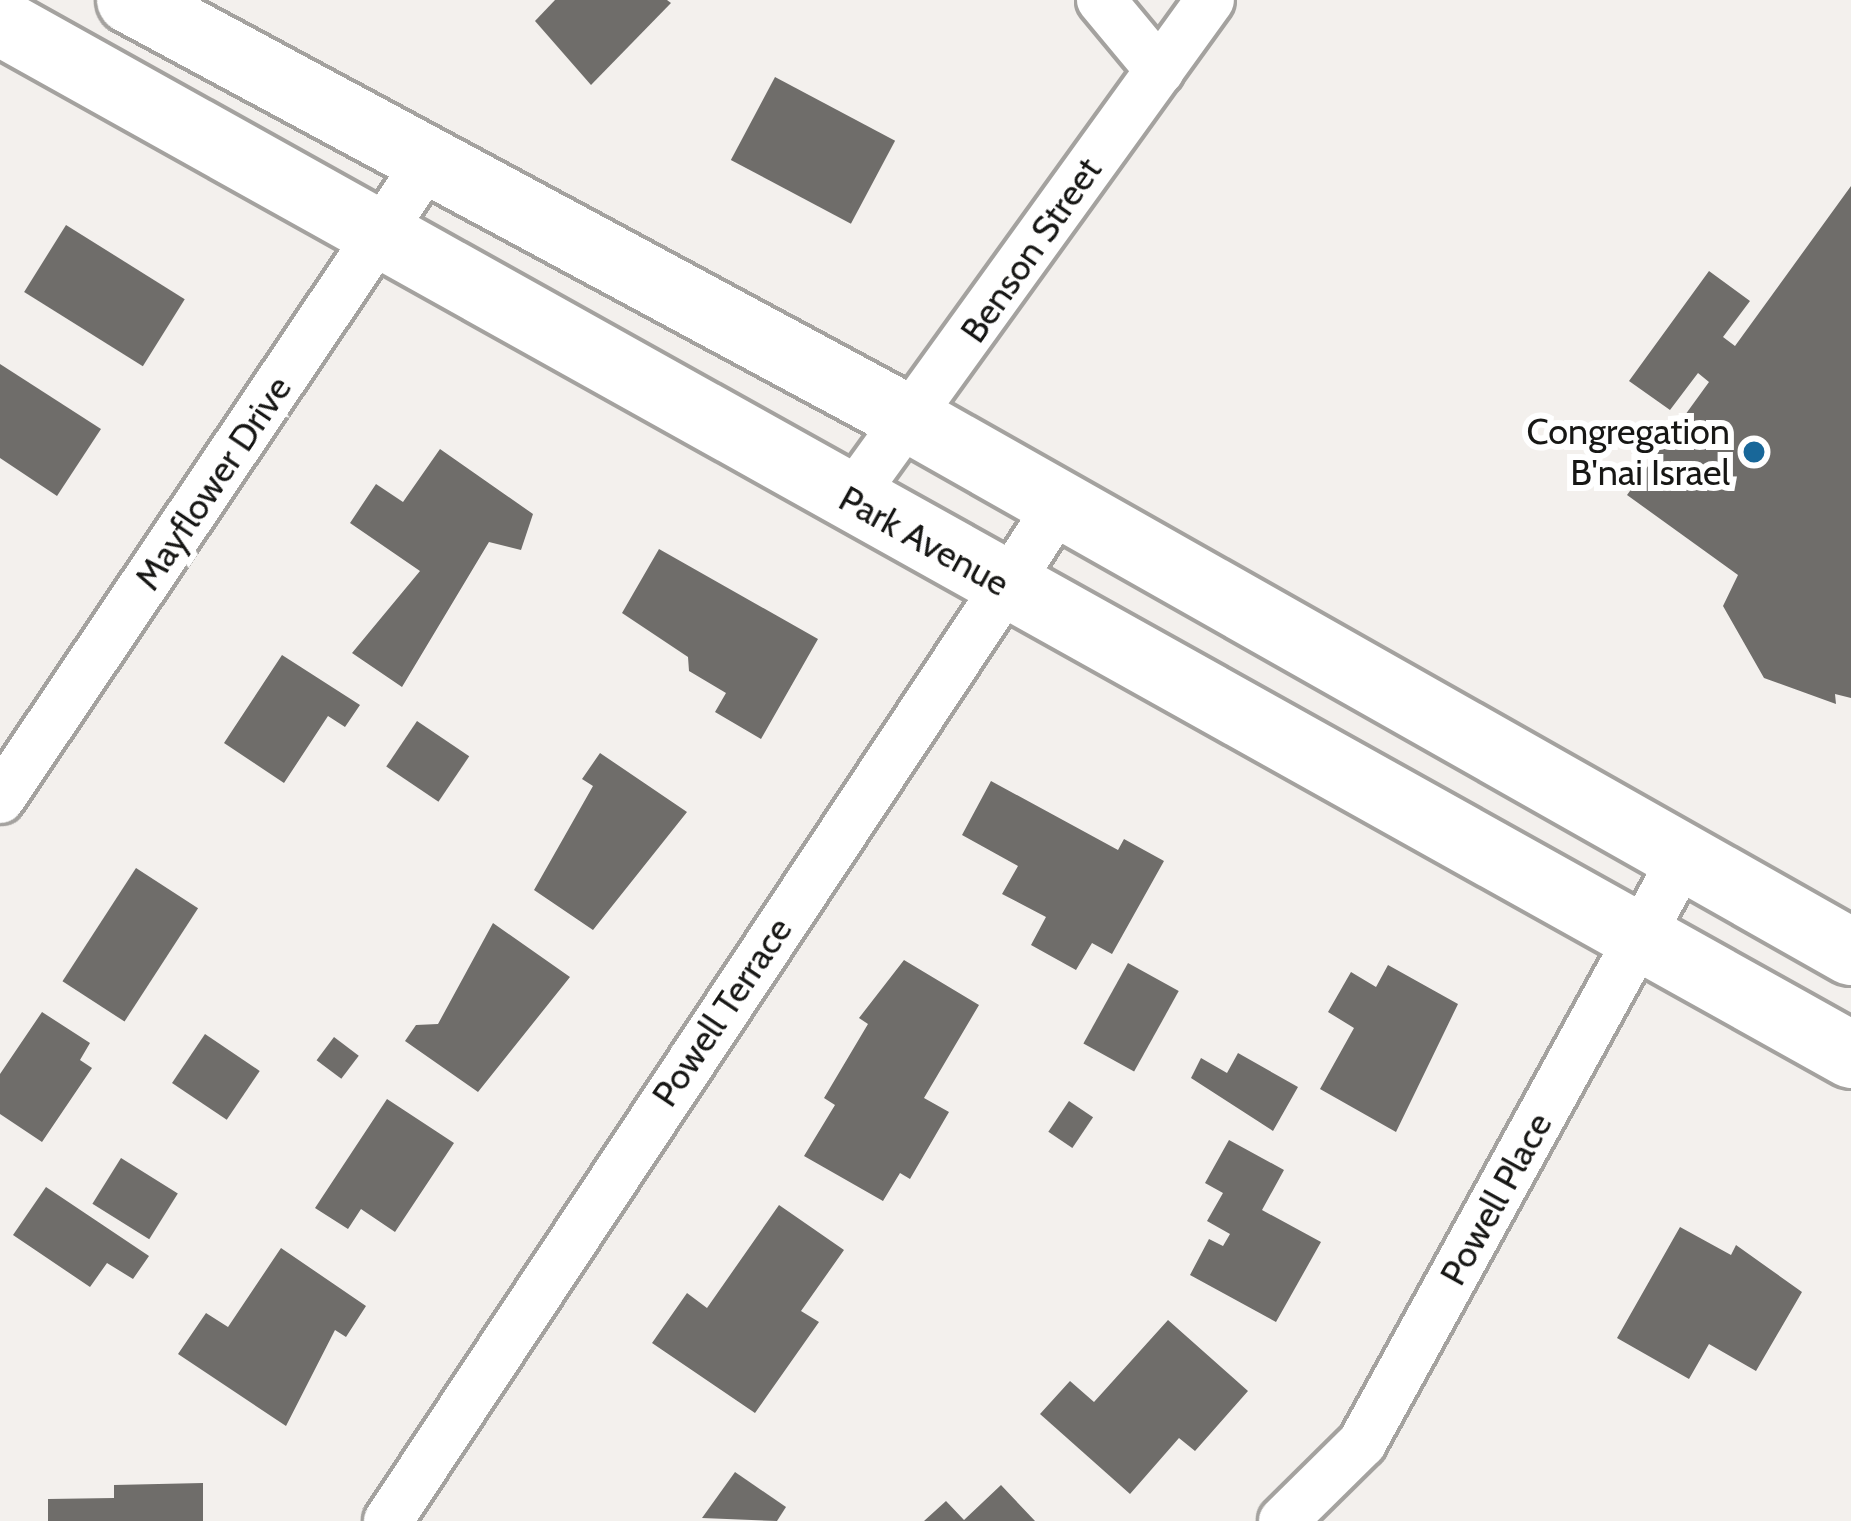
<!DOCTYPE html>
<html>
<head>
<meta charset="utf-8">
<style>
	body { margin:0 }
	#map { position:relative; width:1851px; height:1521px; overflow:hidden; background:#f3f0ed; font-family:Cabin,sans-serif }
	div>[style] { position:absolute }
	.building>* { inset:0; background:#6f6d6a; transform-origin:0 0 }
	.roads { filter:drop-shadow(3px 0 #a4a29f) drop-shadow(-3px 0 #a4a29f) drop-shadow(0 3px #a4a29f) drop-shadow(0 -3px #a4a29f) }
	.street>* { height:48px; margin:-24px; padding:0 24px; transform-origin:24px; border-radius:24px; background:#fff }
	.secondary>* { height:66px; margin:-33px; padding:0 33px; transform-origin:33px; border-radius:33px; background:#fff }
	.dots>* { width:33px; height:33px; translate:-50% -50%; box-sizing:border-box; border:6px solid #fff; border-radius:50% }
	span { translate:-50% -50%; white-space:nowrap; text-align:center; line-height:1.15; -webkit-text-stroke:12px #fff; paint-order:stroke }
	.street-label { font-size:36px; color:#171715 }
	.poi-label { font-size:36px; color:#171715 }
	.right { translate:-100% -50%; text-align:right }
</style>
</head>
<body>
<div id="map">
	<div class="building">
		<i style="clip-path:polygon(555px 0,667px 0,671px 3px,591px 85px,535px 21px)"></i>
		<i style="left:775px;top:77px;width:136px;height:94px;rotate:28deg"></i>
		<i style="clip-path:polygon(1851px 186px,1851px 698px,1835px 694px,1836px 704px,1764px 678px,1723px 606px,1738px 575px,1627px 495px,1709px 382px,1698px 373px,1670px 410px,1629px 381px,1709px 271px,1750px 301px,1723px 337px,1735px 346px)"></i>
		<i style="left:66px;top:225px;width:140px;height:79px;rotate:32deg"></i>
		<i style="clip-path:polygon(0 364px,101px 429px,57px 496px,0 458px)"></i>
		<i style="clip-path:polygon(440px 449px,533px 514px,521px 550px,489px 542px,402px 687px,352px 653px,420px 571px,350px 523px,376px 484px,403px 502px)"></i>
		<i style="clip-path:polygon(659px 549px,818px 639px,761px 739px,715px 712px,726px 693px,689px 671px,688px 657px,622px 613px)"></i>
		<i style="clip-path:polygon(282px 655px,360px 705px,345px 727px,328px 716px,284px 783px,224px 743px)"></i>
		<i style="left:417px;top:721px;width:63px;height:55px;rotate:34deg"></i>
		<i style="clip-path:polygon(600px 753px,687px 812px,593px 930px,534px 890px,593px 786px,582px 779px)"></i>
		<i style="clip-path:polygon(991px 781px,1118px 850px,1124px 839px,1164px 861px,1112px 954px,1092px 943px,1076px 970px,1031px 945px,1046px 917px,1002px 894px,1018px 866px,962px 835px)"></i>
		<i style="left:136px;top:868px;width:74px;height:135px;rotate:33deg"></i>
		<i style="clip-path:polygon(493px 923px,570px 977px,478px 1092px,405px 1041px,416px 1025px,438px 1024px)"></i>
		<i style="clip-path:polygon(904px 960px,979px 1005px,924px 1098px,949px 1112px,910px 1179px,900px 1173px,883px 1201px,804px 1156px,835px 1105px,824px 1098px,868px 1024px,859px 1018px)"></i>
		<i style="left:1128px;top:963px;width:58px;height:92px;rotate:29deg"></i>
		<i style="clip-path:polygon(1388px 965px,1458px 1004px,1396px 1132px,1320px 1089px,1354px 1028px,1328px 1012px,1351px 972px,1376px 987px)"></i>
		<i style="clip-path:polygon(42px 1012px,90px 1043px,80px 1060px,92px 1068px,42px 1142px,0 1114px,0 1074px)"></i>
		<i style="left:205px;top:1034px;width:66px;height:59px;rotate:34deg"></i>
		<i style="left:334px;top:1037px;width:31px;height:29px;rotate:37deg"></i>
		<i style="clip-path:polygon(1238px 1053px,1298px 1087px,1273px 1131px,1191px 1078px,1201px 1058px,1227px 1073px)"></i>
		<i style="clip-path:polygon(387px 1099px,454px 1143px,395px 1232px,361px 1209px,348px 1229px,315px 1208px)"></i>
		<i style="left:1069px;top:1101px;width:29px;height:37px;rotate:34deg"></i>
		<i style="clip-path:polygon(1229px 1140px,1284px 1170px,1262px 1210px,1321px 1242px,1276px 1322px,1190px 1275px,1209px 1239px,1223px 1246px,1230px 1234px,1207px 1221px,1223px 1193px,1205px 1183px)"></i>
		<i style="left:121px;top:1158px;width:67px;height:54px;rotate:32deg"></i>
		<i style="clip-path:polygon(46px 1187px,149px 1256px,133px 1279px,107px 1263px,90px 1287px,13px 1235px)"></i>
		<i style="clip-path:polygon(779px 1205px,844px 1250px,801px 1311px,819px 1322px,755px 1413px,652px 1343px,687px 1293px,707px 1308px)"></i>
		<i style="clip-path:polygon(1680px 1227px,1731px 1255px,1736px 1245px,1802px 1292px,1756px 1371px,1709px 1344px,1689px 1379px,1617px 1338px)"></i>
		<i style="clip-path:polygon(281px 1248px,366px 1306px,346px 1337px,335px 1330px,286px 1426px,178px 1354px,206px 1313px,228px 1327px)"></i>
		<i style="clip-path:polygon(1168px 1320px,1248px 1391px,1195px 1451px,1179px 1438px,1130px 1494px,1040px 1414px,1070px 1381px,1094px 1402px)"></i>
		<i style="clip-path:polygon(735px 1472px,786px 1507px,777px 1521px,702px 1518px)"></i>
		<i style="clip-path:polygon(203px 1483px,203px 1521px,48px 1521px,48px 1499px,114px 1498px,114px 1485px)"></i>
		<i style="clip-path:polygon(1001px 1485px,1035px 1521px,924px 1521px,946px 1501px,964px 1520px)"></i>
	</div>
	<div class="roads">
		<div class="street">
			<i style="left:1101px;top:0;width:92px;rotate:50.3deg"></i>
			<i style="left:850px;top:499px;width:615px;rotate:-54.19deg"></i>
			<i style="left:0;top:799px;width:762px;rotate:-56.12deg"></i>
			<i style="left:388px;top:1521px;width:1219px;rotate:-56.54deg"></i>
			<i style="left:1283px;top:1521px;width:111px;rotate:-44.6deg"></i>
			<i style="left:1362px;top:1443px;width:667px;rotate:-61.25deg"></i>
		</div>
		<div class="secondary">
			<i style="left:130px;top:0;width:887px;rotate:28.27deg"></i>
			<i style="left:911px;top:420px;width:1080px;rotate:29.51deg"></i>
			<i style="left:0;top:22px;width:2120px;rotate:29.16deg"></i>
		</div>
	</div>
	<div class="dots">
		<i style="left:1754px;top:452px;background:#186799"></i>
	</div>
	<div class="street-label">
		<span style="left:1031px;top:250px;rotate:-55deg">Benson Street</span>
		<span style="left:213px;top:483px;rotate:-56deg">Mayflower Drive</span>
		<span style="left:924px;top:541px;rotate:29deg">Park Avenue</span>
		<span style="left:722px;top:1012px;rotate:-56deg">Powell Terrace</span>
		<span style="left:1496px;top:1199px;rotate:-61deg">Powell Place</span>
	</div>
	<div class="poi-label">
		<span class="right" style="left:1730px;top:452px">Congregation<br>B'nai Israel</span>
	</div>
</div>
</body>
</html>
